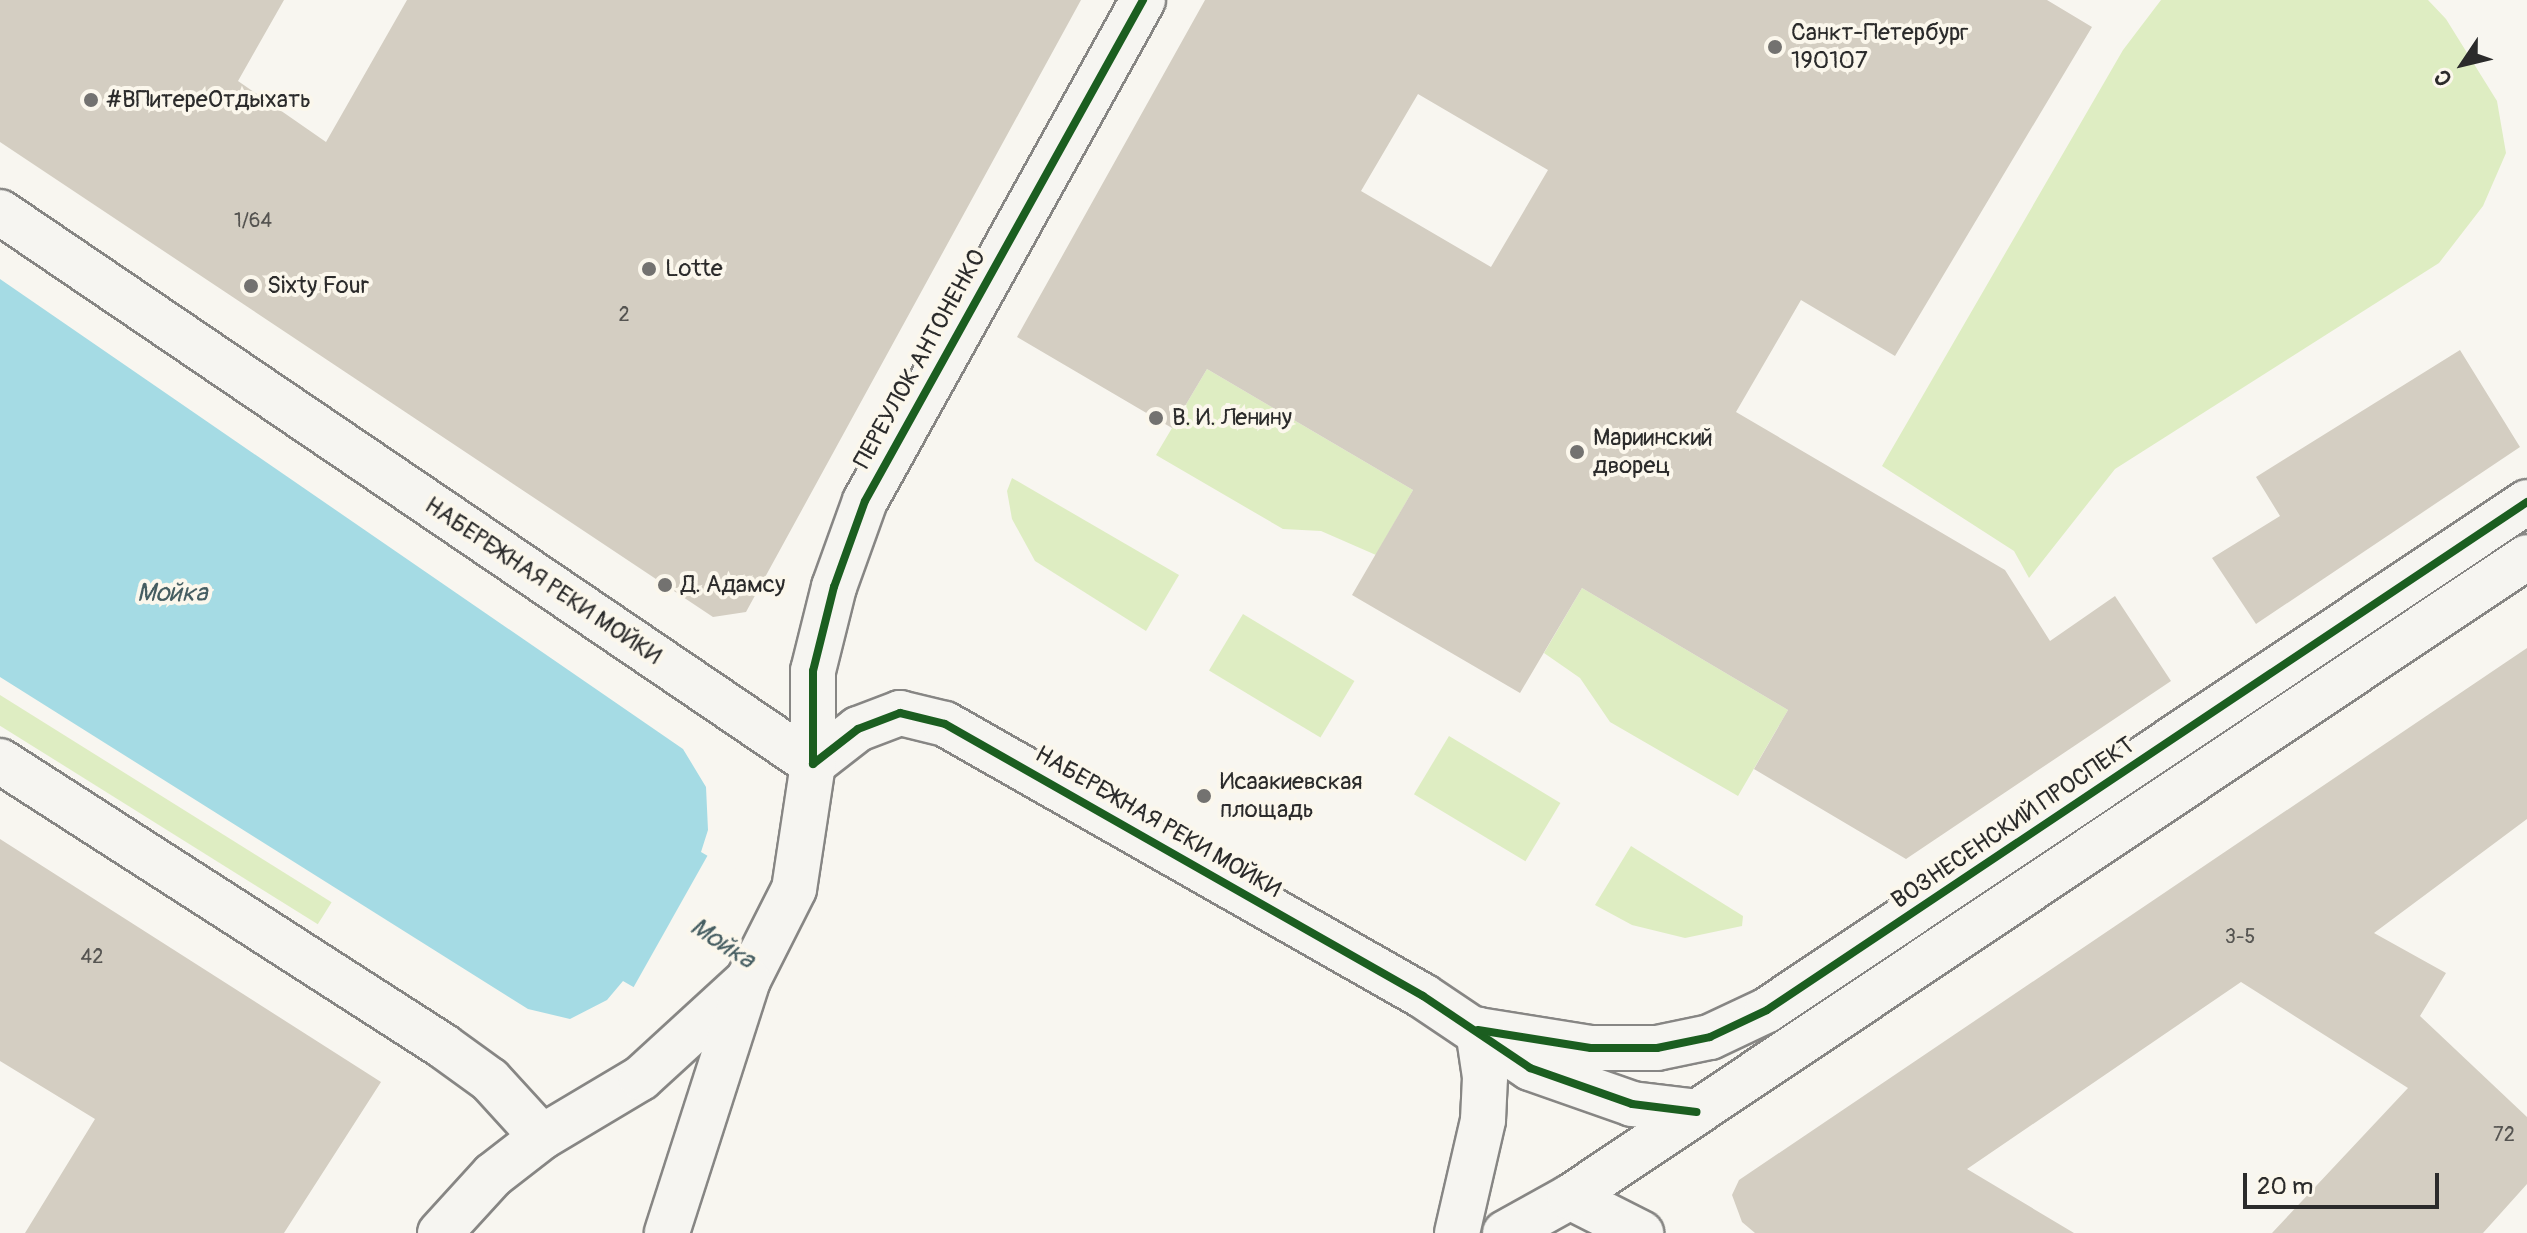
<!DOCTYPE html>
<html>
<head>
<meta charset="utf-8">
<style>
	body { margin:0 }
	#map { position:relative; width:2527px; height:1233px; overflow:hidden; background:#f8f6f0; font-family:Pangolin,sans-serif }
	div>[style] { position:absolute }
	.green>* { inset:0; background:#deedc2; transform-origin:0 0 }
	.water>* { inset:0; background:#a5dbe4 }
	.pier>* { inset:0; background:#f8f6f0 }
	.building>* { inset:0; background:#d4cec2 }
	.roads { filter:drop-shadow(2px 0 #878684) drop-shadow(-2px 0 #878684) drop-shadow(0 2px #878684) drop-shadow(0 -2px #878684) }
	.minor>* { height:44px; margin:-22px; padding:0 22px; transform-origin:22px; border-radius:22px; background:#f6f5f1 }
	.secondary>* { height:44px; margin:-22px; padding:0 22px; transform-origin:22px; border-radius:22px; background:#f6f5f1 }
	.cycleway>* { height:8px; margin:-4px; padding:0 4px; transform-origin:4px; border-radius:4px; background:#1b5e20 }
	.dots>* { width:22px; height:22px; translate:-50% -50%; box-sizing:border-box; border:4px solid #fbf7ec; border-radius:50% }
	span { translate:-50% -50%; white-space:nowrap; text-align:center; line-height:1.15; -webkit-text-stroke:8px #fbf7ec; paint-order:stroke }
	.number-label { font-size:20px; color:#555451 }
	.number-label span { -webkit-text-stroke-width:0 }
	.poi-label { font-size:24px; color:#2b2b2b }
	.left { translate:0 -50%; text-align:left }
	.street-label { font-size:24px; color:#2b2b2b }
	.water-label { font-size:26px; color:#455d61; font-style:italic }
	.north { position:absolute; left:2423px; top:24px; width:80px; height:80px; -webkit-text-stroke:6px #fbf7ec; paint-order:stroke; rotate:235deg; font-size:22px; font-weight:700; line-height:32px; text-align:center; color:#2b2b2b }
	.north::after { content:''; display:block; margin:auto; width:28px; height:36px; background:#2b2b2b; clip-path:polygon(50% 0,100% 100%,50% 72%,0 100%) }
	.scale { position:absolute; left:2243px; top:1173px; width:196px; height:36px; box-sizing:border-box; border:4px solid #2b2b2b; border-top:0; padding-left:10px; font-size:24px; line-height:28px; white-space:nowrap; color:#2b2b2b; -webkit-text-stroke:6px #fbf7ec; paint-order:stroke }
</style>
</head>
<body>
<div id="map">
	<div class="green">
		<i style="clip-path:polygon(2161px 0,2428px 0,2446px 19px,2497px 101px,2506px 153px,2483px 206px,2439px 263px,2115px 469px,2029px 578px,2014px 551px,1882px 466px,2123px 50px)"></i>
		<i style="clip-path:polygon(1207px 369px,1413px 490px,1376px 555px,1321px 531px,1283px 529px,1156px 455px)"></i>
		<i style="clip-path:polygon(1012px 478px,1179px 575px,1146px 631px,1035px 561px,1012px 519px,1007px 491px)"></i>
		<i style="clip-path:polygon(1582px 588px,1788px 710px,1738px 796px,1610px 722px,1580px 678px,1544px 653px)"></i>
		<i style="left:1243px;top:614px;width:130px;height:66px;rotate:31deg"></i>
		<i style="left:0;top:695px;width:391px;height:26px;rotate:32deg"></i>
		<i style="left:1449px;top:736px;width:130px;height:68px;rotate:31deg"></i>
		<i style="clip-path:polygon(1631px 846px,1743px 916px,1742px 926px,1685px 938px,1632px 925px,1595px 905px)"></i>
	</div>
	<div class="water">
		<i style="clip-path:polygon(0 279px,683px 749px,706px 787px,708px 830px,701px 852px,1358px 1233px,1060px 1233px,623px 981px,607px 1000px,570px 1019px,528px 1009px,0 677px)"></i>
	</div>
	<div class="pier">
		<i style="clip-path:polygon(709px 853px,838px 928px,1362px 1233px,1052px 1233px,632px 990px)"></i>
	</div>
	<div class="building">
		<i style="clip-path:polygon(0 0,284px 0,238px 81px,326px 142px,407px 0,1081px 0,746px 612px,713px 617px,0 142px)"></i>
		<i style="clip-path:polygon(evenodd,1205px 0,2047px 0,2092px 27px,1895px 356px,1801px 300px,1736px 412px,2005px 570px,2050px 641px,2115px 596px,2171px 681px,1906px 859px,1754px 769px,1788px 710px,1582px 588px,1520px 693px,1352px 595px,1413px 490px,1207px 369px,1172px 428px,1017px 337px,1205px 0,1418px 94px,1548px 170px,1491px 267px,1361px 191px,1418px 94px)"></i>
		<i style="clip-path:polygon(2460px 350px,2520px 447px,2256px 624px,2212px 558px,2280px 516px,2256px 477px)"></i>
		<i style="clip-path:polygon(2527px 648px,2527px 819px,2374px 933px,2446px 973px,2420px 1016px,2527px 1117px,2527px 1184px,2483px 1233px,2272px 1233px,2408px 1088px,2241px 982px,1967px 1169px,2074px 1233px,1755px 1233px,1742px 1222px,1732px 1195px,1739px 1180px)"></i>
		<i style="clip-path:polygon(0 839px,381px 1082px,284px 1233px,25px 1233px,95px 1119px,0 1061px)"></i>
	</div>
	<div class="roads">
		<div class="minor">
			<i style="left:0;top:761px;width:527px;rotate:32.75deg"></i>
			<i style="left:443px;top:1046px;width:58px;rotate:35.9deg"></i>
			<i style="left:490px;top:1080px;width:77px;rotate:47.6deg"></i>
			<i style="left:813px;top:764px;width:57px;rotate:-37.9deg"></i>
			<i style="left:858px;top:729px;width:45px;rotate:-20.9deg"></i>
			<i style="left:900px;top:713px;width:46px;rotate:13.7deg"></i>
			<i style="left:945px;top:724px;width:550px;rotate:29.64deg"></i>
			<i style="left:1423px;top:996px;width:129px;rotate:33.9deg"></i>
			<i style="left:1530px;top:1068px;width:108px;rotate:19.4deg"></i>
			<i style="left:1632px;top:1104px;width:65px;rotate:7deg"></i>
			<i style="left:813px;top:764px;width:93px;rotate:-90deg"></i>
			<i style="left:813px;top:671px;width:87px;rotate:-76deg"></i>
			<i style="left:834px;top:587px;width:91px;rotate:-70.2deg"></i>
			<i style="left:865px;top:501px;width:573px;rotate:-60.97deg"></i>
			<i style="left:1478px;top:1030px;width:114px;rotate:9.1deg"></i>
			<i style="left:1591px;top:1048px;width:66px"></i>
			<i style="left:1657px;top:1048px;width:54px;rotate:-11.7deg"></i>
			<i style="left:1710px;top:1037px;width:63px;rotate:-25.3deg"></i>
			<i style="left:1767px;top:1010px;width:914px;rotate:-33.76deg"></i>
			<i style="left:1570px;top:1197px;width:80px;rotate:26.9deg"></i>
			<i style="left:440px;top:1233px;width:79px;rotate:-47.6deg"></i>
			<i style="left:493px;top:1175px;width:62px;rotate:-37.8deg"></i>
			<i style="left:542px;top:1137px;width:115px;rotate:-30.8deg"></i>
			<i style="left:641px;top:1078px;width:145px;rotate:-42.5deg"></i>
			<i style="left:1457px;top:1233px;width:116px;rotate:-77deg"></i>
			<i style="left:1483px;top:1120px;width:43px;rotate:-87.3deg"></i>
			<i style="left:1485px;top:1077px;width:48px;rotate:-98.5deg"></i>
		</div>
		<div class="secondary">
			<i style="left:0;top:212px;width:983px;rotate:34.18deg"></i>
			<i style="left:813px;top:764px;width:126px;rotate:98.6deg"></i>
			<i style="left:794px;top:889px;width:102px;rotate:116.8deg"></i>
			<i style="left:748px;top:980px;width:266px;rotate:107.8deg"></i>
			<i style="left:1505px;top:1233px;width:74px;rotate:-29deg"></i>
			<i style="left:1570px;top:1197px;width:1151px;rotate:-33.77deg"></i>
		</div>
	</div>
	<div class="cycleway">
		<i style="left:813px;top:764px;width:57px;rotate:-37.9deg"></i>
		<i style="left:858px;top:729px;width:45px;rotate:-20.9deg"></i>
		<i style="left:900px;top:713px;width:46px;rotate:13.7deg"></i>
		<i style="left:945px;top:724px;width:550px;rotate:29.64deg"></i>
		<i style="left:1423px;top:996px;width:129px;rotate:33.9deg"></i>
		<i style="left:1530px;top:1068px;width:108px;rotate:19.4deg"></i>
		<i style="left:1632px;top:1104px;width:65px;rotate:7deg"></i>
		<i style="left:813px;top:764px;width:93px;rotate:-90deg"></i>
		<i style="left:813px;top:671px;width:87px;rotate:-76deg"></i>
		<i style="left:834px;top:587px;width:91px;rotate:-70.2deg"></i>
		<i style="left:865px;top:501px;width:573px;rotate:-60.97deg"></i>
		<i style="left:1478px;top:1030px;width:114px;rotate:9.1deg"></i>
		<i style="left:1591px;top:1048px;width:66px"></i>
		<i style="left:1657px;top:1048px;width:54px;rotate:-11.7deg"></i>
		<i style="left:1710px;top:1037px;width:63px;rotate:-25.3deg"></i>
		<i style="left:1767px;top:1010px;width:914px;rotate:-33.76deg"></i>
	</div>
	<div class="dots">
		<i style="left:1775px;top:47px;background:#737270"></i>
		<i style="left:91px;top:100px;background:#737270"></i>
		<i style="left:649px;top:269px;background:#737270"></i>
		<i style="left:251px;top:286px;background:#737270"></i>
		<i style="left:1156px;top:418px;background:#737270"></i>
		<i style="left:1577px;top:452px;background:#737270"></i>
		<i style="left:665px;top:585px;background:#737270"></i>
		<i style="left:1204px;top:796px;background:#737270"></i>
	</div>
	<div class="number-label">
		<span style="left:253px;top:220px">1/64</span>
		<span style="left:624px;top:314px">2</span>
		<span style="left:2240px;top:936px">3-5</span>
		<span style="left:92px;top:956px">42</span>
		<span style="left:2504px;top:1134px">72</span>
	</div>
	<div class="poi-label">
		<span class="left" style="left:1791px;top:47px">Санкт-Петербург<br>190107</span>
		<span class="left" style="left:107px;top:100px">#ВПитереОтдыхать</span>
		<span class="left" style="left:665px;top:269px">Lotte</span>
		<span class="left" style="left:267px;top:286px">Sixty Four</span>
		<span class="left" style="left:1172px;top:418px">В. И. Ленину</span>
		<span class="left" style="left:1593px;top:452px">Мариинский<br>дворец</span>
		<span class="left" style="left:681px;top:585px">Д. Адамсу</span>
		<span class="left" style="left:1220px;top:796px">Исаакиевская<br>площадь</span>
	</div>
	<div class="street-label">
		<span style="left:920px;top:359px;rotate:-61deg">ПЕРЕУЛОК АНТОНЕНКО</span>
		<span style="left:543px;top:581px;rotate:34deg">НАБЕРЕЖНАЯ РЕКИ МОЙКИ</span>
		<span style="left:1158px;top:822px;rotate:30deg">НАБЕРЕЖНАЯ РЕКИ МОЙКИ</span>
		<span style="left:2013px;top:823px;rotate:-34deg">ВОЗНЕСЕНСКИЙ ПРОСПЕКТ</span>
	</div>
	<div class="water-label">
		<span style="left:172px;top:594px">Мойка</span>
		<span style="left:722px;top:944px;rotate:33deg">Мойка</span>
	</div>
	<div class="north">С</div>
	<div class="scale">20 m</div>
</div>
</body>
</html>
